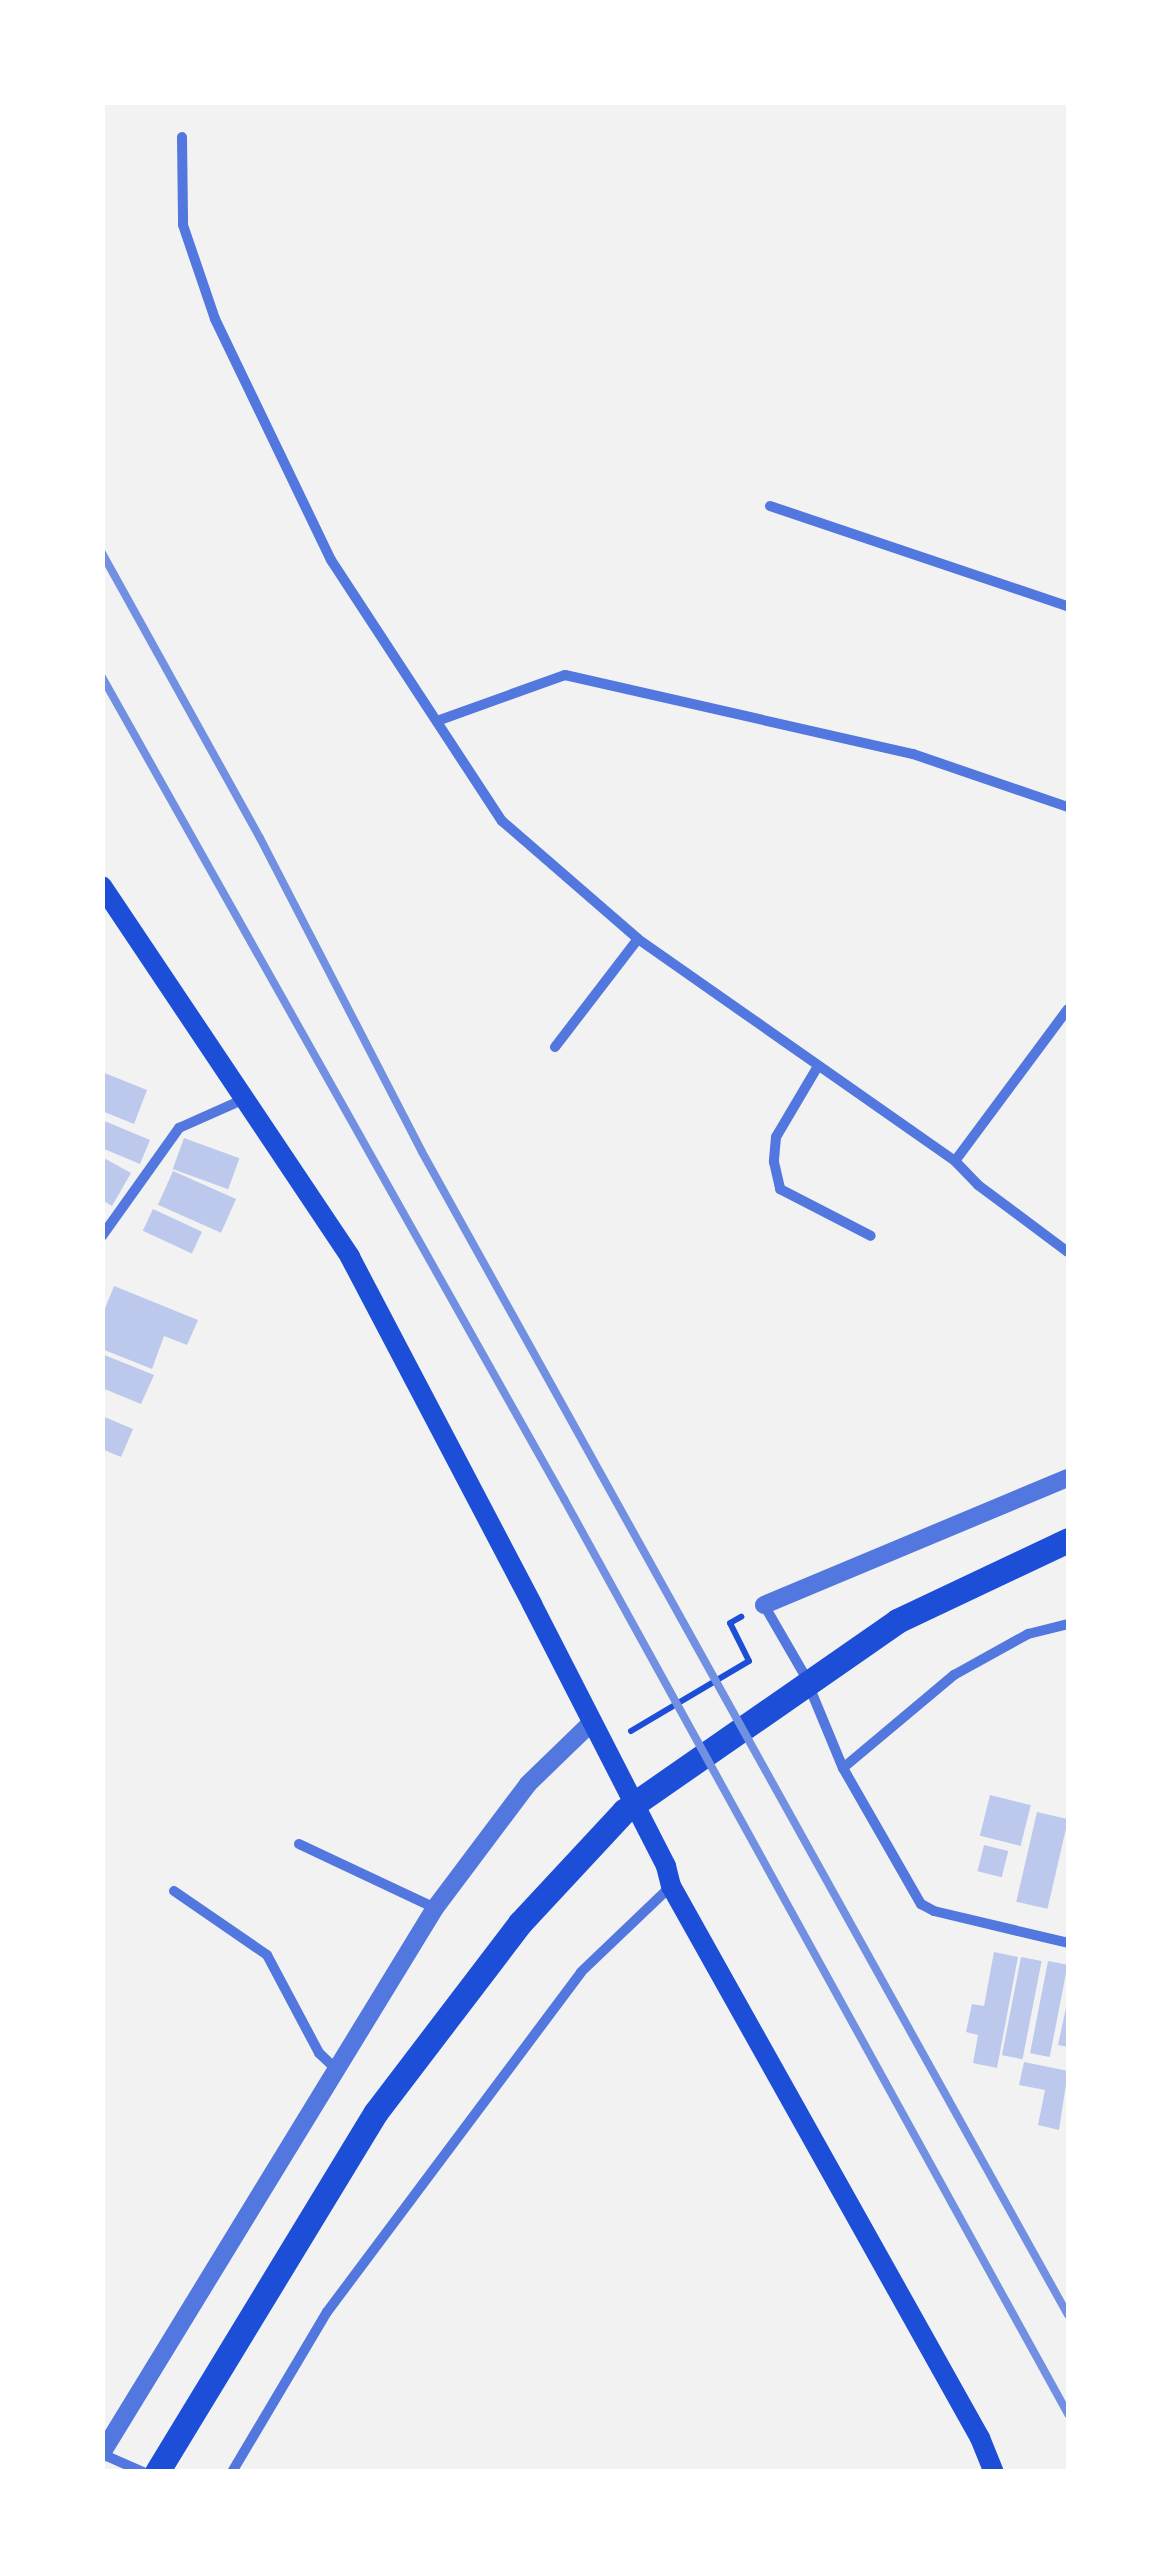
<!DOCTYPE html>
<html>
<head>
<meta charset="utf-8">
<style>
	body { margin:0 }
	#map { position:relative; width:1171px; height:2574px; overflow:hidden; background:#f2f2f2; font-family:"Roboto Condensed",sans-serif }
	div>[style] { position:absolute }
	.building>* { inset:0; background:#bdc9ec; transform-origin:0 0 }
	.path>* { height:6px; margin:-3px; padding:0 3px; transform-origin:3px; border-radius:3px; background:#1d4ed8 }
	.minor>* { height:10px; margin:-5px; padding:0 5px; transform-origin:5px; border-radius:5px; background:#5277de }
	.tertiary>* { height:18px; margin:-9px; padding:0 9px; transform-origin:9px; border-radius:9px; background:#5277de }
	.secondary>* { height:20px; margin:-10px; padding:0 10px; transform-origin:10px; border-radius:10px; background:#1d4ed8 }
	.primary>* { height:25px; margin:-12.5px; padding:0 12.5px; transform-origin:12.5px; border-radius:12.5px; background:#1d4ed8 }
	.rail>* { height:8px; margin:-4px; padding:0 4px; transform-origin:4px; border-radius:4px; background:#7290e2 }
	span { translate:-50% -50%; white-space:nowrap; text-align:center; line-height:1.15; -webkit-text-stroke:10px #fff; paint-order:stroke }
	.frame { position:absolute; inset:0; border:105px solid #fff; pointer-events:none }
</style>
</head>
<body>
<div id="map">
	<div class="building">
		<i style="clip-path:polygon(102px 1072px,147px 1090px,134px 1124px,102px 1111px)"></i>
		<i style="clip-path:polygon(102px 1120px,150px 1140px,140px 1164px,102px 1148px)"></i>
		<i style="left:184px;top:1138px;width:59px;height:33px;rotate:20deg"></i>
		<i style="clip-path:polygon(102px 1157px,131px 1173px,112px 1206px,102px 1200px)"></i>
		<i style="left:173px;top:1171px;width:69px;height:37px;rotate:24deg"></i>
		<i style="left:153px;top:1209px;width:54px;height:24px;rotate:25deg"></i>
		<i style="clip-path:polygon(114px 1286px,198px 1320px,187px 1345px,164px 1336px,152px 1369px,102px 1349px,102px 1316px)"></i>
		<i style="clip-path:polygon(102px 1354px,154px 1375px,141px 1404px,102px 1388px)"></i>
		<i style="clip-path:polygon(102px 1416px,133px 1429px,121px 1457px,102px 1449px)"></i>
		<i style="left:990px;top:1795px;width:42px;height:42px;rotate:14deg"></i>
		<i style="left:1037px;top:1812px;width:32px;height:92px;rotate:13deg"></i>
		<i style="left:984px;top:1845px;width:25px;height:27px;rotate:14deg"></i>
		<i style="clip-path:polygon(994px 1952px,1018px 1957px,997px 2068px,973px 2063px,978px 2035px,966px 2032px,972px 2004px,984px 2006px)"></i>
		<i style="left:1021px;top:1957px;width:21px;height:100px;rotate:11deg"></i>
		<i style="left:1048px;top:1961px;width:20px;height:94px;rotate:11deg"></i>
		<i style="clip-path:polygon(1067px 2003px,1068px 2003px,1068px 2047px,1058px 2045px)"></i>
		<i style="clip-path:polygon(1024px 2062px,1068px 2071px,1059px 2130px,1038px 2125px,1045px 2090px,1019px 2085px)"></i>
	</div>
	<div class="path">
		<i style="left:631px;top:1731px;width:137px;rotate:-30.7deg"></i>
		<i style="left:749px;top:1661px;width:42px;rotate:-116.6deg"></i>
		<i style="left:730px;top:1623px;width:13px;rotate:-29deg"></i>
	</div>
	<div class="minor">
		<i style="left:182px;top:137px;width:88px;rotate:89.3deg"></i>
		<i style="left:183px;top:225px;width:99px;rotate:71.2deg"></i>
		<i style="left:215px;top:319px;width:267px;rotate:64.3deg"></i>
		<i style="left:331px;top:560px;width:312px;rotate:56.8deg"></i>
		<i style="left:502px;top:821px;width:180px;rotate:40.9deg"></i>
		<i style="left:638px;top:939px;width:387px;rotate:35deg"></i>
		<i style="left:955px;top:1161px;width:33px;rotate:46deg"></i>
		<i style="left:978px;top:1185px;width:112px;rotate:36.7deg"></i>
		<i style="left:770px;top:506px;width:314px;rotate:18.6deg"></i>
		<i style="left:437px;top:721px;width:136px;rotate:-19.8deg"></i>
		<i style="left:565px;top:675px;width:357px;rotate:12.8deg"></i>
		<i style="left:913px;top:754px;width:164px;rotate:18.9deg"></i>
		<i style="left:555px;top:1047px;width:136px;rotate:-52.5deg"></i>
		<i style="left:818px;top:1066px;width:82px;rotate:120.6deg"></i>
		<i style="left:776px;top:1137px;width:25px;rotate:95deg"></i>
		<i style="left:774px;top:1162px;width:28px;rotate:77deg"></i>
		<i style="left:780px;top:1189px;width:102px;rotate:27.3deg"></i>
		<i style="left:955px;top:1161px;width:189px;rotate:-53.4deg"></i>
		<i style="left:102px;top:1236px;width:133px;rotate:-54.5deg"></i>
		<i style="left:179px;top:1128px;width:71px;rotate:-24deg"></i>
		<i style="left:764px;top:1605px;width:80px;rotate:59.9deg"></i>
		<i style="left:804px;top:1674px;width:102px;rotate:67.5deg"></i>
		<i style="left:843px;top:1768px;width:157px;rotate:60.2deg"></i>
		<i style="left:921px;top:1904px;width:15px;rotate:28deg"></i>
		<i style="left:934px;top:1911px;width:138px;rotate:13.4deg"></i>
		<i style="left:843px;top:1768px;width:145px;rotate:-40deg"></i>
		<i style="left:954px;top:1675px;width:85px;rotate:-29deg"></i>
		<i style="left:1028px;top:1634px;width:41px;rotate:-14deg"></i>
		<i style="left:299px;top:1844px;width:150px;rotate:25.2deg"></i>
		<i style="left:174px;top:1891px;width:113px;rotate:34.5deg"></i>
		<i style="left:267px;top:1955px;width:111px;rotate:62deg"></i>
		<i style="left:319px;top:2053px;width:21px;rotate:43deg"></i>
		<i style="left:102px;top:2454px;width:45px;rotate:23.7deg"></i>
		<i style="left:232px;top:2472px;width:186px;rotate:-59.3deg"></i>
		<i style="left:327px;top:2312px;width:424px;rotate:-53.2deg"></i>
		<i style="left:581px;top:1972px;width:124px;rotate:-43.7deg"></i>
	</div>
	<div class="tertiary">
		<i style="left:764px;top:1605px;width:329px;rotate:-22.7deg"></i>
		<i style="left:102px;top:2453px;width:639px;rotate:-58.57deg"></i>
		<i style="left:435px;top:1908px;width:155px;rotate:-53.1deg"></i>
		<i style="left:528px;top:1784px;width:88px;rotate:-44.1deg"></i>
	</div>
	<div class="secondary">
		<i style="left:102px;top:886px;width:446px;rotate:56.2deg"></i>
		<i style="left:350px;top:1257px;width:392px;rotate:62.3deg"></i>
		<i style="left:532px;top:1604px;width:294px;rotate:62.9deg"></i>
		<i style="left:666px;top:1866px;width:21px;rotate:76deg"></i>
		<i style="left:671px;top:1886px;width:633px;rotate:60.76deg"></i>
		<i style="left:980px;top:2438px;width:37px;rotate:68deg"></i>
	</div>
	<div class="primary">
		<i style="left:157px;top:2472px;width:421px;rotate:-58.7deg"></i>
		<i style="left:376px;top:2112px;width:238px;rotate:-52.7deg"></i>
		<i style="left:520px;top:1923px;width:153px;rotate:-47.1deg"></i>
		<i style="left:624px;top:1811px;width:333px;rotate:-34.8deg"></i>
		<i style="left:897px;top:1621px;width:189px;rotate:-25.3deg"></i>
	</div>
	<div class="rail">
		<i style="left:102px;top:553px;width:326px;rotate:61deg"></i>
		<i style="left:260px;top:838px;width:353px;rotate:62.7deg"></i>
		<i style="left:422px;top:1152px;width:1330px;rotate:60.95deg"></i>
		<i style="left:102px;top:677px;width:943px;rotate:60.66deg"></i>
		<i style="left:564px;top:1499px;width:1045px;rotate:61.15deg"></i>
	</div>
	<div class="frame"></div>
</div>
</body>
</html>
